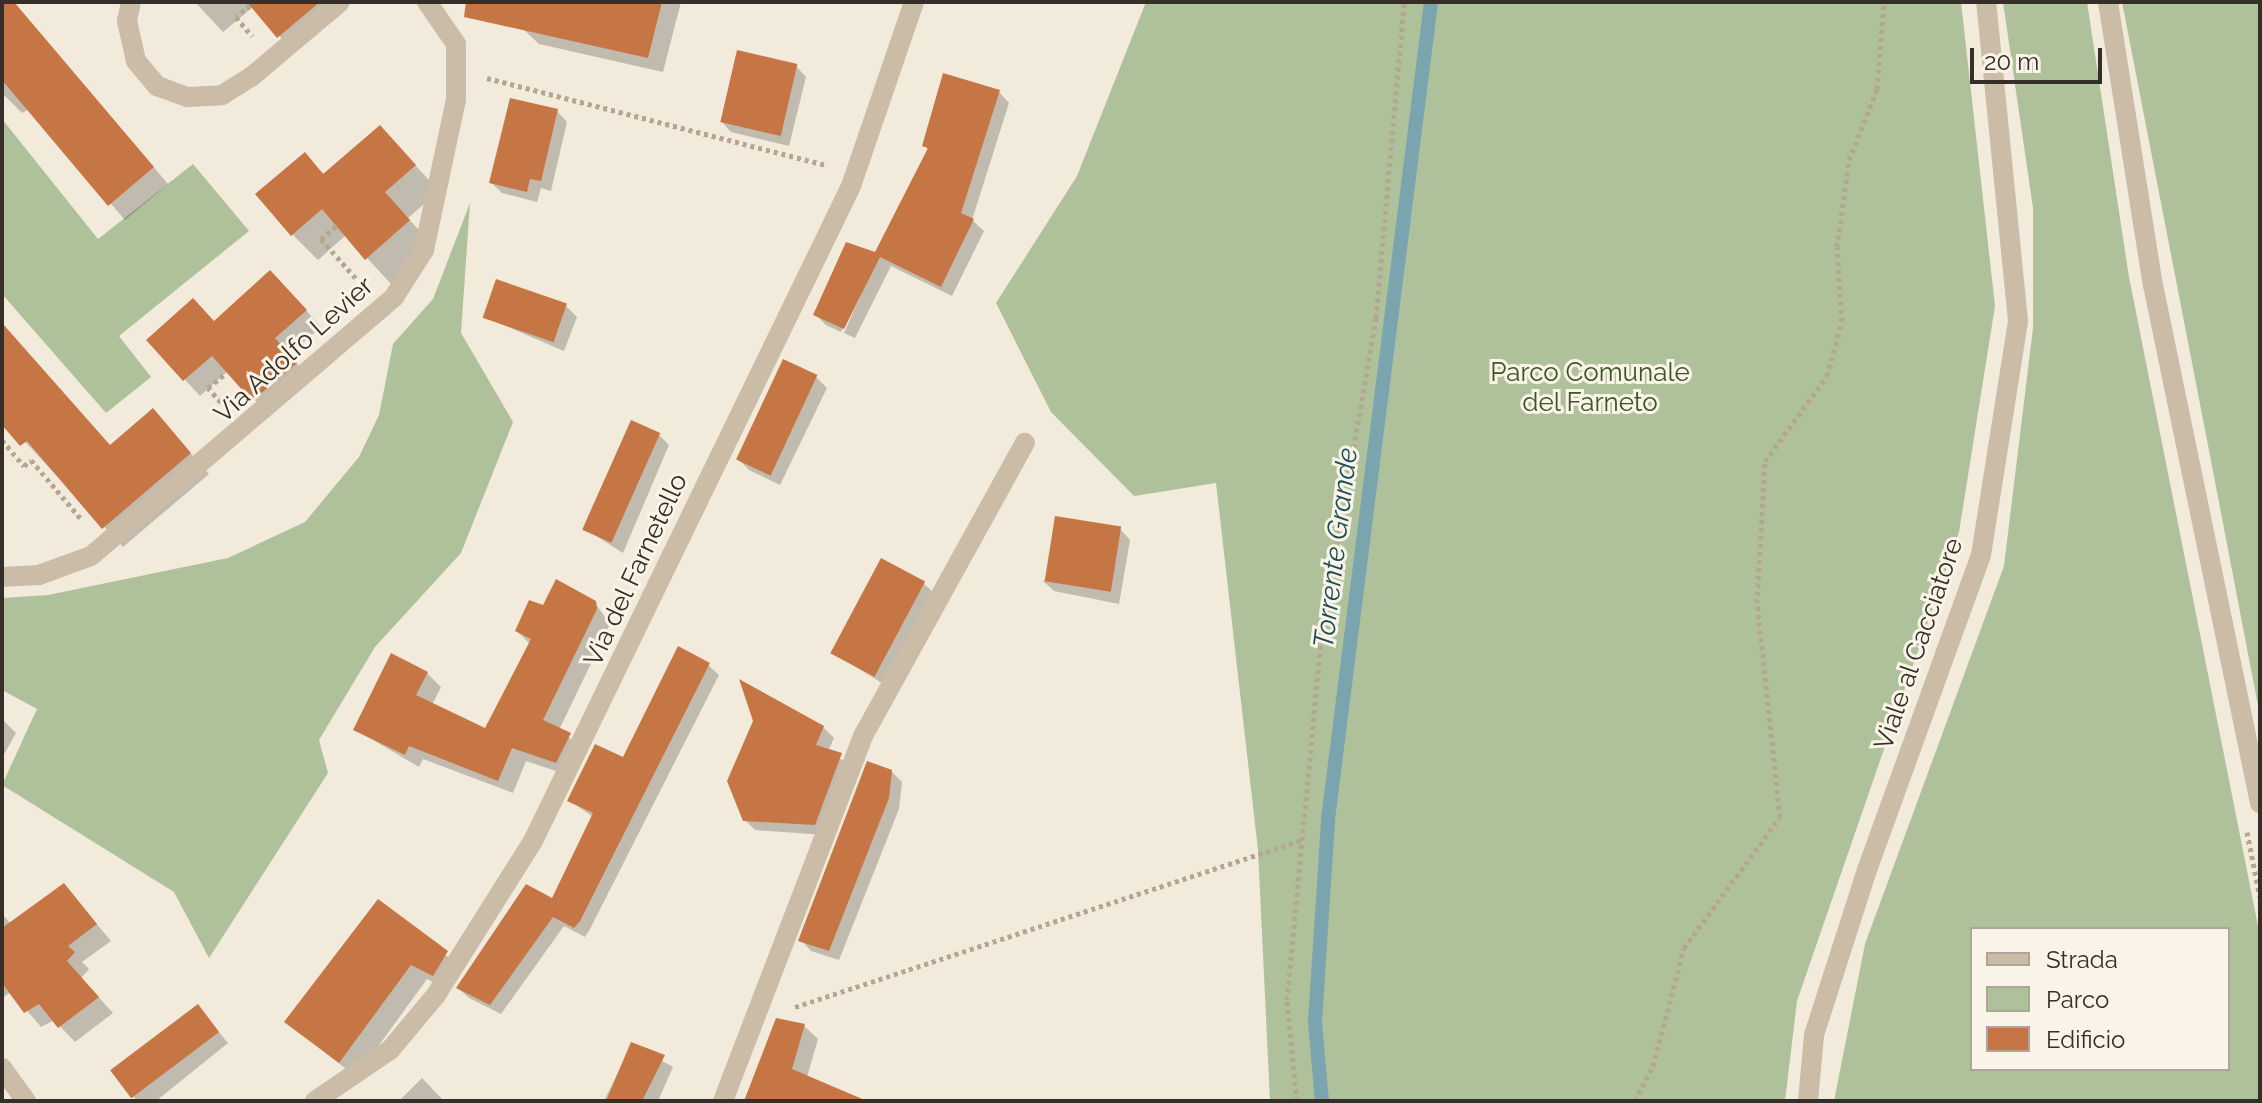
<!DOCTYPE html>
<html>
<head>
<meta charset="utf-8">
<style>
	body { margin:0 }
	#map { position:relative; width:2262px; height:1103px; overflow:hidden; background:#f2eadb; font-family:Raleway,sans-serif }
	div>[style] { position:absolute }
	.green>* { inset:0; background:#afc19b }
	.shadow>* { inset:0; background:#0003 }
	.stream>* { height:14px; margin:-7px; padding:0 7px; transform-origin:7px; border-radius:7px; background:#7aa5af }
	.building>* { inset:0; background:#c67645; transform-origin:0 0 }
	.path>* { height:5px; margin-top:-2.5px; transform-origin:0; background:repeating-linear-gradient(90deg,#b6a691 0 4px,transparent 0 8px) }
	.minor>* { height:20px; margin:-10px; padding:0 10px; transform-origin:10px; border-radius:10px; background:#cabca7 }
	span { translate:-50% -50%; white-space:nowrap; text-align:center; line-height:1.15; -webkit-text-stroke:6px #f9f4e7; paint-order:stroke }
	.street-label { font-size:26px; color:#362e28 }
	.park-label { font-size:26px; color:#40552b }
	.water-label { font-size:28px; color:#1d4c58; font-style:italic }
	.frame { position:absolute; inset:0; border:4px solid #362e28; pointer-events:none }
	.legend { position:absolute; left:1970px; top:927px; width:260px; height:144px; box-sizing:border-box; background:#f9f4e7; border:2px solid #aba59b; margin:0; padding:10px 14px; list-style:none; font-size:24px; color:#362e28 }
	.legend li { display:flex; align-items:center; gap:16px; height:40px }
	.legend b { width:40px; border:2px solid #aba59b }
	.scale { position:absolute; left:1970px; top:48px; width:132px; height:36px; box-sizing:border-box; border:4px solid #362e28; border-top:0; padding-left:10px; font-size:24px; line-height:28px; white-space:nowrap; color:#362e28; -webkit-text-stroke:6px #f9f4e7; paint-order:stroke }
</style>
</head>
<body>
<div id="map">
	<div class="green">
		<i style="clip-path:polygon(1146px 2px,1961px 2px,1995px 306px,1959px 532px,1797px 1001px,1785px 1101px,1270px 1101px,1258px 850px,1216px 483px,1134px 496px,1051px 412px,996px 303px,1077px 176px)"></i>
		<i style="clip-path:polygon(evenodd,2003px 2px,2087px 2px,2129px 277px,2260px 936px,2260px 1101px,1834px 1101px,1865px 944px,2004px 566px,2033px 328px,2033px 208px,2003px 2px,2228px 929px,2228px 1069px,1972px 1069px,1972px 929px,2228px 929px)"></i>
		<i style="clip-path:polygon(2122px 2px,2260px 2px,2260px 716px,2207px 440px)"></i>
		<i style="clip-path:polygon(2px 119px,98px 239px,193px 164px,249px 231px,119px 336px,151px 377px,106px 413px,2px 294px)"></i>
		<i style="clip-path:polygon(470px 203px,461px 333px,513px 422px,461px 553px,375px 647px,319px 740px,328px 773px,209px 958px,174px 892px,2px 785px,37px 709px,2px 690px,2px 598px,48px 595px,228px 558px,305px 522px,359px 457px,379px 415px,393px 344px,433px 299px)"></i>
	</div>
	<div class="shadow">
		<i style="clip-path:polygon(2px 2px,14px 2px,168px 184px,125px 220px,29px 109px,22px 113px,2px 93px)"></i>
		<i style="clip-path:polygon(195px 2px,325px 2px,294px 52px,253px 7px,223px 32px)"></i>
		<i style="clip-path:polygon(524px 2px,681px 2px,663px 72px,539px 44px,523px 29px)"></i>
		<i style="clip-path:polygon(796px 66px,806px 77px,789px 146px,731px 132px,721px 121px)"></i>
		<i style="clip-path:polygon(999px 92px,1009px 103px,972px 220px,984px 231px,952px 296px,891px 266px,855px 338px,844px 333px,877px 259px,841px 332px,826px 325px,815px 314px,876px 254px,929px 151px,924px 145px)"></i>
		<i style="clip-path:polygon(557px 111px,567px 122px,551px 191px,541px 188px,537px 202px,502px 193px,492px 183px)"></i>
		<i style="clip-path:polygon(380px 127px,439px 191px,408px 218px,434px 247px,391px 284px,346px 235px,318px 260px,293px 235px,304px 154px,325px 175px)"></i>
		<i style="clip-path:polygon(286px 288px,321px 327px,289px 355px,311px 379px,269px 415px,228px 371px,200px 396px,149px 340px,215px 323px)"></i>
		<i style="clip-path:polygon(566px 306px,577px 317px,564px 351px,485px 317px)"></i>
		<i style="clip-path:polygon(2px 323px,111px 447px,153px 411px,209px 474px,123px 547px,2px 417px)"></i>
		<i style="clip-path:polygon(816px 377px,827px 388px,780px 485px,749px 470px,738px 459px)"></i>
		<i style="clip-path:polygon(659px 435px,669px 445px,623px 553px,585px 529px)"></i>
		<i style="clip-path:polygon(1120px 529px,1130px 540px,1119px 604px,1054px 591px,1043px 581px)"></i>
		<i style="clip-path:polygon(923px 583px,934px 593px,882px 683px,831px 652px)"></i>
		<i style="clip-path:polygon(595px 603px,610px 624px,559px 730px,584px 749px,571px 776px,526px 761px,513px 793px,423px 759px,419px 767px,356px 730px,427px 673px,441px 687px,432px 705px,486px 730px,530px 644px,517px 631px)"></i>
		<i style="clip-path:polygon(708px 665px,719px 675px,589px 931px,585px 937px,564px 926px,501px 1014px,469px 998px,458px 988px,552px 900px,593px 817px,569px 800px,624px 760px)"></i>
		<i style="clip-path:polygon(2px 719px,16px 733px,2px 758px)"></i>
		<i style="clip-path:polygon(823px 727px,834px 738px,828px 751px,852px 766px,825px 835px,755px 830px,744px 819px)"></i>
		<i style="clip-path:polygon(891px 771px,902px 782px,899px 809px,839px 960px,811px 951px,801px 940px)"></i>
		<i style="clip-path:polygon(64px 885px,111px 941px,82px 962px,89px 969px,81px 978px,113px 1013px,75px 1042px,54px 1020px,41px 1027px,11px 992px,2px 998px,2px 914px,11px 924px)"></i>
		<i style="clip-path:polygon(379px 902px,462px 968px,449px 990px,427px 979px,356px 1077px,287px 1022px)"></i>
		<i style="clip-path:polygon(198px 1007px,228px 1043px,156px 1101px,137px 1101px,115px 1075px)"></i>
		<i style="clip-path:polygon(777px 1020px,804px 1026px,818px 1039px,807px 1077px,852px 1101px,749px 1101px)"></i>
		<i style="clip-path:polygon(632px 1044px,673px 1067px,658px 1101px,604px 1101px)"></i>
		<i style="clip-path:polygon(422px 1078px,444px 1101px,399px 1101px)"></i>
	</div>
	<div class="stream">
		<i style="left:1322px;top:1101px;width:79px;rotate:-95.1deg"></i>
		<i style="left:1315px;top:1022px;width:203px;rotate:-86.3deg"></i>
		<i style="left:1328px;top:819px;width:823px;rotate:-82.81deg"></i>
	</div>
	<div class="building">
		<i style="clip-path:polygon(2px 2px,14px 2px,154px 167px,108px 206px,2px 80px)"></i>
		<i style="clip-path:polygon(247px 2px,320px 2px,277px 38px)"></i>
		<i style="clip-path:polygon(466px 2px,662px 2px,648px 58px,464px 17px)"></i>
		<i style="left:737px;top:50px;width:62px;height:74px;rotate:13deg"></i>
		<i style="clip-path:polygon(943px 73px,1000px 90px,961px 213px,974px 219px,941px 287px,880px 257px,844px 329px,813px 315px,846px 242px,875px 252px,928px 148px,922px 146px)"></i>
		<i style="clip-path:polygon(510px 98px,558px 109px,541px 181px,530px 179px,527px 192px,489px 183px)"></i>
		<i style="clip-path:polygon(380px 125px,416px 165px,385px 192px,410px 220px,365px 260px,322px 209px,291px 236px,255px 194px,305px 152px,323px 174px)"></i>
		<i style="clip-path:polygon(270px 270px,307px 310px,275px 338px,297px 363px,252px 401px,212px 356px,183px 381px,146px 340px,193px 298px,214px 321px)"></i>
		<i style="left:496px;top:279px;width:75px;height:41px;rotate:19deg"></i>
		<i style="clip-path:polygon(2px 323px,110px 445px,153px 408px,191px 453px,102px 529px,27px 441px,20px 446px,2px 425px)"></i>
		<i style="left:783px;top:359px;width:38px;height:111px;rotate:25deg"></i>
		<i style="left:631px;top:420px;width:32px;height:120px;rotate:24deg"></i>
		<i style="left:1055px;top:516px;width:67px;height:66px;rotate:9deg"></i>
		<i style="left:881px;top:558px;width:50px;height:108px;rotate:28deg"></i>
		<i style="clip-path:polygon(556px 579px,596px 601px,597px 609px,543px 720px,571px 733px,556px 763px,512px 748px,498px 781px,409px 746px,405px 755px,353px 730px,391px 653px,428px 672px,416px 695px,485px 728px,531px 639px,515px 631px,529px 600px,543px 605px)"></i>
		<i style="clip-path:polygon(678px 646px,710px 663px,580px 921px,574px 928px,553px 917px,490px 1005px,456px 988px,526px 884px,552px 898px,593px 813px,567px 801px,595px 744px,623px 757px)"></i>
		<i style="clip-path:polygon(739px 679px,824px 726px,816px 745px,842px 753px,815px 825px,743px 821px,727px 781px,753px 721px)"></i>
		<i style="clip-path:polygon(867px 761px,892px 770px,889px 798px,829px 951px,798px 941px)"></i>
		<i style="clip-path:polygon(64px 883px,97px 924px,68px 946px,75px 952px,67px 961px,99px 997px,58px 1028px,39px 1004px,24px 1013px,2px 983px,2px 928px)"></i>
		<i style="clip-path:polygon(378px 899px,448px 951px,433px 976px,411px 965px,339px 1063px,284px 1022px)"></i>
		<i style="left:198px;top:1004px;width:35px;height:110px;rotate:53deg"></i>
		<i style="clip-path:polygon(776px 1018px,805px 1024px,792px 1069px,867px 1101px,744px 1101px)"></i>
		<i style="clip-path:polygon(631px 1042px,665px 1055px,642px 1101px,606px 1101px)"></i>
	</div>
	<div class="path">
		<i style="left:250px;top:5px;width:18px;rotate:139deg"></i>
		<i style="left:236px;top:17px;width:25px;rotate:50deg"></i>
		<i style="left:487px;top:78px;width:349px;rotate:14.4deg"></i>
		<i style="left:336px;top:226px;width:20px;rotate:139deg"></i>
		<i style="left:321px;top:239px;width:59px;rotate:48.4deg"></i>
		<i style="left:221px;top:402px;width:19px;rotate:-133deg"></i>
		<i style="left:208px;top:388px;width:25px;rotate:-40deg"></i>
		<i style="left:2px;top:440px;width:34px;rotate:50deg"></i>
		<i style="left:24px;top:466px;width:9px;rotate:-41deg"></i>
		<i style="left:31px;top:460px;width:80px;rotate:49.6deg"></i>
		<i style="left:2247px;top:832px;width:66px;rotate:78.7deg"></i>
		<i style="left:795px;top:1007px;width:534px;rotate:-18.23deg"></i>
		<i style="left:1297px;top:1101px;width:101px;rotate:-95.7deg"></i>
		<i style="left:1287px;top:1000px;width:365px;rotate:-84.6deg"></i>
		<i style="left:1321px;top:637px;width:324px;rotate:-80.2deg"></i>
		<i style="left:1376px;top:318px;width:317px;rotate:-84.9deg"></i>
		<i style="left:1635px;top:1101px;width:39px;rotate:-63deg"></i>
		<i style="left:1653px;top:1066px;width:122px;rotate:-75.3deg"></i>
		<i style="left:1684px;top:948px;width:162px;rotate:-53.8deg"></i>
		<i style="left:1780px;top:817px;width:215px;rotate:-96.1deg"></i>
		<i style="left:1757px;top:603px;width:142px;rotate:-86.8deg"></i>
		<i style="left:1765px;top:461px;width:105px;rotate:-53.9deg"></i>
		<i style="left:1827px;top:376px;width:57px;rotate:-74.7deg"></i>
		<i style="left:1842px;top:321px;width:74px;rotate:-93.9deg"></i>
		<i style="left:1837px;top:247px;width:88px;rotate:-82.1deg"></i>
		<i style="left:1849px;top:160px;width:76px;rotate:-68.5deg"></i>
		<i style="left:1877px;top:89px;width:87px;rotate:-85.4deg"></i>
	</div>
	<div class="minor">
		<i style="left:131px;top:2px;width:19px;rotate:102deg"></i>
		<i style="left:127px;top:21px;width:41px;rotate:77.3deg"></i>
		<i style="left:136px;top:61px;width:33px;rotate:50deg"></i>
		<i style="left:157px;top:86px;width:33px;rotate:20deg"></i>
		<i style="left:188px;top:97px;width:34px;rotate:-3deg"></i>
		<i style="left:222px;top:95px;width:34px;rotate:-32deg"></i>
		<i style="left:251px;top:77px;width:116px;rotate:-40.1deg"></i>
		<i style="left:2108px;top:2px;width:287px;rotate:81deg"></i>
		<i style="left:2153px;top:285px;width:529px;rotate:78.33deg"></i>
		<i style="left:2px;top:577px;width:37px;rotate:-3deg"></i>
		<i style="left:39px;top:575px;width:55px;rotate:-20.1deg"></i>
		<i style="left:91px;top:556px;width:399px;rotate:-40.5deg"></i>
		<i style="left:394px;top:297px;width:56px;rotate:-57.4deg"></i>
		<i style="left:424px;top:250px;width:153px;rotate:-78deg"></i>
		<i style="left:456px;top:100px;width:56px;rotate:-90deg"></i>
		<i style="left:456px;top:44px;width:51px;rotate:-124.6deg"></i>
		<i style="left:2px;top:1068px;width:41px;rotate:54deg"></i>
		<i style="left:315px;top:1101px;width:91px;rotate:-34.2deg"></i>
		<i style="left:390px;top:1050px;width:72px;rotate:-50.1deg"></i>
		<i style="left:436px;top:995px;width:182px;rotate:-57.8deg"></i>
		<i style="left:533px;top:841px;width:728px;rotate:-64.1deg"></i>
		<i style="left:851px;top:186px;width:194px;rotate:-71.1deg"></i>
		<i style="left:723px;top:1101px;width:391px;rotate:-69deg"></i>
		<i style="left:863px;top:736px;width:335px;rotate:-61.1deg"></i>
		<i style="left:1808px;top:1101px;width:66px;rotate:-84.8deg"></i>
		<i style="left:1814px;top:1035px;width:173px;rotate:-72.2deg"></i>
		<i style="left:1867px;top:870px;width:335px;rotate:-70.1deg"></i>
		<i style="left:1981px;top:555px;width:237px;rotate:-81deg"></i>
		<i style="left:2018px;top:321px;width:321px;rotate:-95.7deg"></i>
	</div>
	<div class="street-label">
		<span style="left:294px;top:350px;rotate:-42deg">Via Adolfo Levier</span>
		<span style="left:636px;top:570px;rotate:-65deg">Via del Farnetello</span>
		<span style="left:1919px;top:644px;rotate:-71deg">Viale al Cacciatore</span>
	</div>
	<div class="park-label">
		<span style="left:1590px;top:388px">Parco Comunale<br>del Farneto</span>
	</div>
	<div class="water-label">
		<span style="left:1336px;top:548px;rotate:-83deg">Torrente Grande</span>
	</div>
	<div class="frame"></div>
	<ul class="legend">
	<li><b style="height:10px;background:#cabca7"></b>Strada</li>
	<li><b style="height:22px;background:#afc19b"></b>Parco</li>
	<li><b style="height:22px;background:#c67645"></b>Edificio</li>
	</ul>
	<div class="scale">20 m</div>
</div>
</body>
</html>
